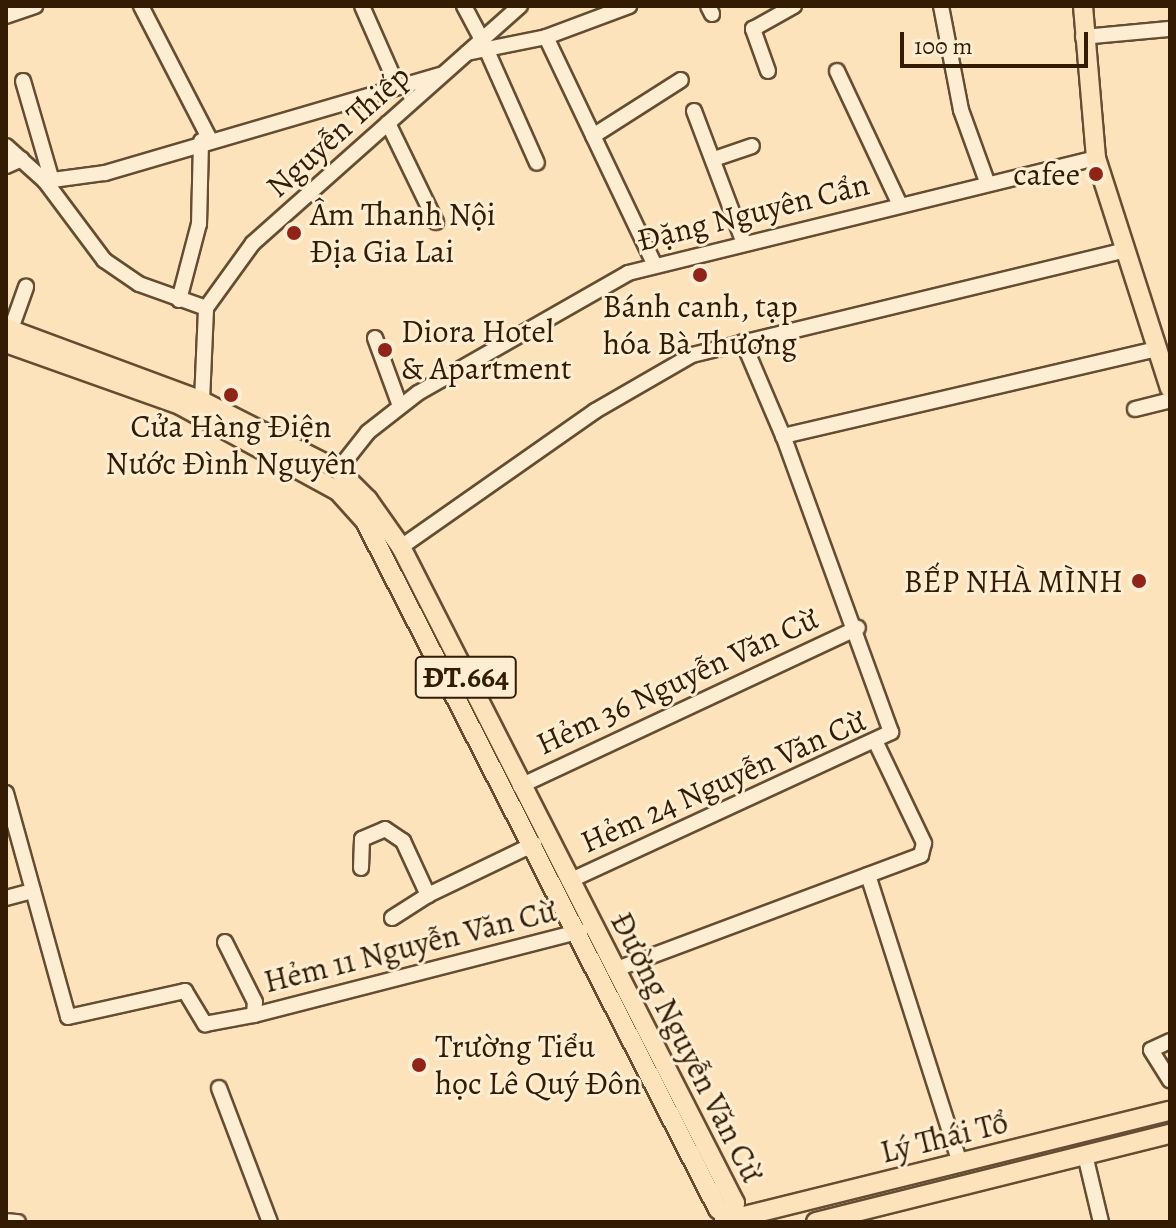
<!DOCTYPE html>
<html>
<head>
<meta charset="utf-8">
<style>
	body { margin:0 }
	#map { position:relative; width:1176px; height:1228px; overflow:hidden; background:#fce3bb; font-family:Alegreya,serif }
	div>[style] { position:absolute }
	.roads { filter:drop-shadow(2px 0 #654d32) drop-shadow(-2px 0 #654d32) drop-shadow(0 2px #654d32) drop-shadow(0 -2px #654d32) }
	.minor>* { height:14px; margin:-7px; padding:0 7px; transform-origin:7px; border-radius:7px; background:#fdedd3 }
	.major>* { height:18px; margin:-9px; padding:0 9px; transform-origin:9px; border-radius:9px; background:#fce3bb }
	.dots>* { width:22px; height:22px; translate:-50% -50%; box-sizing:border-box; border:4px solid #fdedd3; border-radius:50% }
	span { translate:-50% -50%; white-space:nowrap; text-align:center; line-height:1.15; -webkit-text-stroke:6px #fdedd3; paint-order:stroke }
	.shield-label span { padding:2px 6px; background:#fdedd3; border:2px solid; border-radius:6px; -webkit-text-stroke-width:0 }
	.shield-label { font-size:30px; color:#331b04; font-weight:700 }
	.street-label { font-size:32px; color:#331b04 }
	.poi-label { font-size:32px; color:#331b04 }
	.right { translate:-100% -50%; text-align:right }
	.left { translate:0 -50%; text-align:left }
	.frame { position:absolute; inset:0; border:8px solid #331b04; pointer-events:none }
	.scale { position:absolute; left:900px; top:32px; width:188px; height:36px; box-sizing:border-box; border:4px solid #331b04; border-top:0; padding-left:10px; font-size:24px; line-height:28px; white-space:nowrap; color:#331b04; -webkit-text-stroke:6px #fdedd3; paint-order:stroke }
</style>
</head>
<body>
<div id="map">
	<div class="roads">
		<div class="minor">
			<i style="left:141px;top:6px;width:148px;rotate:62.7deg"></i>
			<i style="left:362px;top:6px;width:84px;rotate:66.2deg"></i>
			<i style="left:464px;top:6px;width:38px;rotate:62deg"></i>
			<i style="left:708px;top:6px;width:9px;rotate:63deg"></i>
			<i style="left:941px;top:6px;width:106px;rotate:79.1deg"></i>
			<i style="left:961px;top:110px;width:77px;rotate:70.1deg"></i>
			<i style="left:6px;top:16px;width:31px;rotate:-19deg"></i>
			<i style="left:546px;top:37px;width:250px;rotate:64.5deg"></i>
			<i style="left:1083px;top:37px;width:87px;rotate:-5.3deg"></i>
			<i style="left:467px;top:53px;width:81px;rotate:-11.4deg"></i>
			<i style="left:546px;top:37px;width:89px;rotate:-20.5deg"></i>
			<i style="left:488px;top:53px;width:120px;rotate:66deg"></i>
			<i style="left:768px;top:71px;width:45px;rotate:-109.7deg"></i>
			<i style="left:753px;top:29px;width:47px;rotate:-29.3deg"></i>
			<i style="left:837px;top:71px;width:146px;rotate:64.8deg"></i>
			<i style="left:23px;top:81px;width:104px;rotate:73.8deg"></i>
			<i style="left:694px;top:111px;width:139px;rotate:69.3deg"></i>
			<i style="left:388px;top:123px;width:110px;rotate:64.1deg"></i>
			<i style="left:593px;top:136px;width:104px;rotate:-32.5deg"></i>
			<i style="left:6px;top:146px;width:52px;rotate:41.9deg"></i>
			<i style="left:45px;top:181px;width:99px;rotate:53.2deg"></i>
			<i style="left:104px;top:260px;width:42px;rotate:34.4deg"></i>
			<i style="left:139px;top:284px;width:71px;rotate:19.7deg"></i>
			<i style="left:714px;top:159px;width:40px;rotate:-18.9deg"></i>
			<i style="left:6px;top:166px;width:17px;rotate:-24deg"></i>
			<i style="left:45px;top:181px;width:61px;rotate:-7.6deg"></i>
			<i style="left:105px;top:173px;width:349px;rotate:-16.3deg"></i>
			<i style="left:179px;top:300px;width:79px;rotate:-75.3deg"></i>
			<i style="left:199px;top:224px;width:83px;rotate:-88.6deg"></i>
			<i style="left:206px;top:308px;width:80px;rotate:-54.1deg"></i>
			<i style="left:253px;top:243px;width:357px;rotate:-41.6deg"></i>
			<i style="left:11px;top:329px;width:45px;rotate:-70.3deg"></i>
			<i style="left:375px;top:338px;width:72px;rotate:69.8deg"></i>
			<i style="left:743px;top:342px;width:102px;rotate:66.9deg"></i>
			<i style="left:202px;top:401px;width:93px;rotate:-87.5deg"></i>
			<i style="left:1135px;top:409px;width:36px;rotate:-14deg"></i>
			<i style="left:338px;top:470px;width:48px;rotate:-51.7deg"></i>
			<i style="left:368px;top:432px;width:63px;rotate:-38deg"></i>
			<i style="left:418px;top:393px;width:242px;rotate:-29.7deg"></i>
			<i style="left:628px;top:273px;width:482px;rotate:-13.8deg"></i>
			<i style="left:401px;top:547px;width:237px;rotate:-35deg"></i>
			<i style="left:595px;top:411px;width:112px;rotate:-30deg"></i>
			<i style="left:692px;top:355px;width:447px;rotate:-13.6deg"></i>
			<i style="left:520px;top:786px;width:373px;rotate:-25.1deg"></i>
			<i style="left:6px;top:793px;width:232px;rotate:74.5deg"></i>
			<i style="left:68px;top:1017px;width:120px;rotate:-12.5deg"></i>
			<i style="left:185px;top:991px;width:39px;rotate:59deg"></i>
			<i style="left:205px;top:1024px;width:50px;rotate:-10.4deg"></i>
			<i style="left:254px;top:1015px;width:13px;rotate:-86deg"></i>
			<i style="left:255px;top:1002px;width:67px;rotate:-116.6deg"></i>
			<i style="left:361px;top:868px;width:29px;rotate:-88deg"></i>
			<i style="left:362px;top:839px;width:25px;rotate:-23deg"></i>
			<i style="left:385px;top:829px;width:22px;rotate:34deg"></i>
			<i style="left:403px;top:841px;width:60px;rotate:65.2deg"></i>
			<i style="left:428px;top:895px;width:118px;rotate:-25.7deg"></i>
			<i style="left:868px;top:875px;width:303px;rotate:72.3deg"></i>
			<i style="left:569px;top:881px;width:355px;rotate:-24.8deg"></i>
			<i style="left:891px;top:732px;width:315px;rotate:-110deg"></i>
			<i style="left:783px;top:436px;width:385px;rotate:-13.1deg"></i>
			<i style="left:6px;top:898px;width:28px;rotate:-15deg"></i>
			<i style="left:392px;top:918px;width:43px;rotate:-32.6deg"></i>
			<i style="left:614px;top:970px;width:328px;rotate:-20.5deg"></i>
			<i style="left:921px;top:855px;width:12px;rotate:-76deg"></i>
			<i style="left:924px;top:843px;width:111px;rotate:-115.6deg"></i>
			<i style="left:254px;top:1015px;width:337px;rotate:-14.4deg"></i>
			<i style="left:1170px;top:1041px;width:21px;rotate:155deg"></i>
			<i style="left:1151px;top:1050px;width:36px;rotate:58deg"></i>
			<i style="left:219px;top:1088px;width:143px;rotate:69.2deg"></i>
			<i style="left:1085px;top:1155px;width:69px;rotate:76.6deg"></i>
			<i style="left:6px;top:1221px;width:12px;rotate:5deg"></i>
		</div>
		<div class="major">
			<i style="left:1083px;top:6px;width:153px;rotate:85.1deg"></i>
			<i style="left:1096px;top:158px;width:242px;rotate:72.2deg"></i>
			<i style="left:6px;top:328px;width:209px;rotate:20.4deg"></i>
			<i style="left:202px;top:401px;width:153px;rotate:26.9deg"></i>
			<i style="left:338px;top:470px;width:42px;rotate:45deg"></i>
			<i style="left:368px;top:500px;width:57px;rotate:54.9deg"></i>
			<i style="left:401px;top:547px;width:736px;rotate:63.02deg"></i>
			<i style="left:735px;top:1203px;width:16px;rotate:101deg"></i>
			<i style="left:6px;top:343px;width:185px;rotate:19.6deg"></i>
			<i style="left:180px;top:405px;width:180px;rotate:28.6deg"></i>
			<i style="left:338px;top:491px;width:40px;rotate:48deg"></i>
			<i style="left:365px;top:521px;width:773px;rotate:62.84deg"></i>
			<i style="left:718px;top:1209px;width:21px;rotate:39deg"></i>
			<i style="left:724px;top:1221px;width:459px;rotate:-13.9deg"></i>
			<i style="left:816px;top:1222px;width:365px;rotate:-14deg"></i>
		</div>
	</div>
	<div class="dots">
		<i style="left:1096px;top:174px;background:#8f2418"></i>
		<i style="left:294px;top:233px;background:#8f2418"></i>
		<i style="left:700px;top:275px;background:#8f2418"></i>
		<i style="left:385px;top:350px;background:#8f2418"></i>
		<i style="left:231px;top:395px;background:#8f2418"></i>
		<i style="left:1139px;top:581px;background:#8f2418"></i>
		<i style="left:419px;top:1065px;background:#8f2418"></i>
	</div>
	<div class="shield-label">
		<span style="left:466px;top:677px">ĐT.664</span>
	</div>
	<div class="street-label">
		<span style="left:338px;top:131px;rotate:-42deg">Nguyễn Thiếp</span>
		<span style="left:753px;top:212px;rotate:-14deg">Đặng Nguyên Cẩn</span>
		<span style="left:677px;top:681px;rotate:-25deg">Hẻm 36 Nguyễn Văn Cừ</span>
		<span style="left:723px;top:781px;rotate:-24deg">Hẻm 24 Nguyễn Văn Cừ</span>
		<span style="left:410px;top:946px;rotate:-14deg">Hẻm 11 Nguyễn Văn Cừ</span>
		<span style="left:687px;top:1047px;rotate:63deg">Đường Nguyễn Văn Cừ</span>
		<span style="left:944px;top:1137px;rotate:-14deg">Lý Thái Tổ</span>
	</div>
	<div class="poi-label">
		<span class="right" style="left:1080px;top:174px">cafee</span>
		<span class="left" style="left:310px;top:233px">Âm Thanh Nội<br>Địa Gia Lai</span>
		<span style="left:700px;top:325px">Bánh canh, tạp<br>hóa Bà Thương</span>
		<span class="left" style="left:401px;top:350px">Diora Hotel<br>&amp; Apartment</span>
		<span style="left:231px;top:445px">Cửa Hàng Điện<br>Nước Đình Nguyên</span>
		<span class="right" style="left:1123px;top:581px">BẾP NHÀ MÌNH</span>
		<span class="left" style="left:435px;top:1065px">Trường Tiểu<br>học Lê Quý Đôn</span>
	</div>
	<div class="frame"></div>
	<div class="scale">100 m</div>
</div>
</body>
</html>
